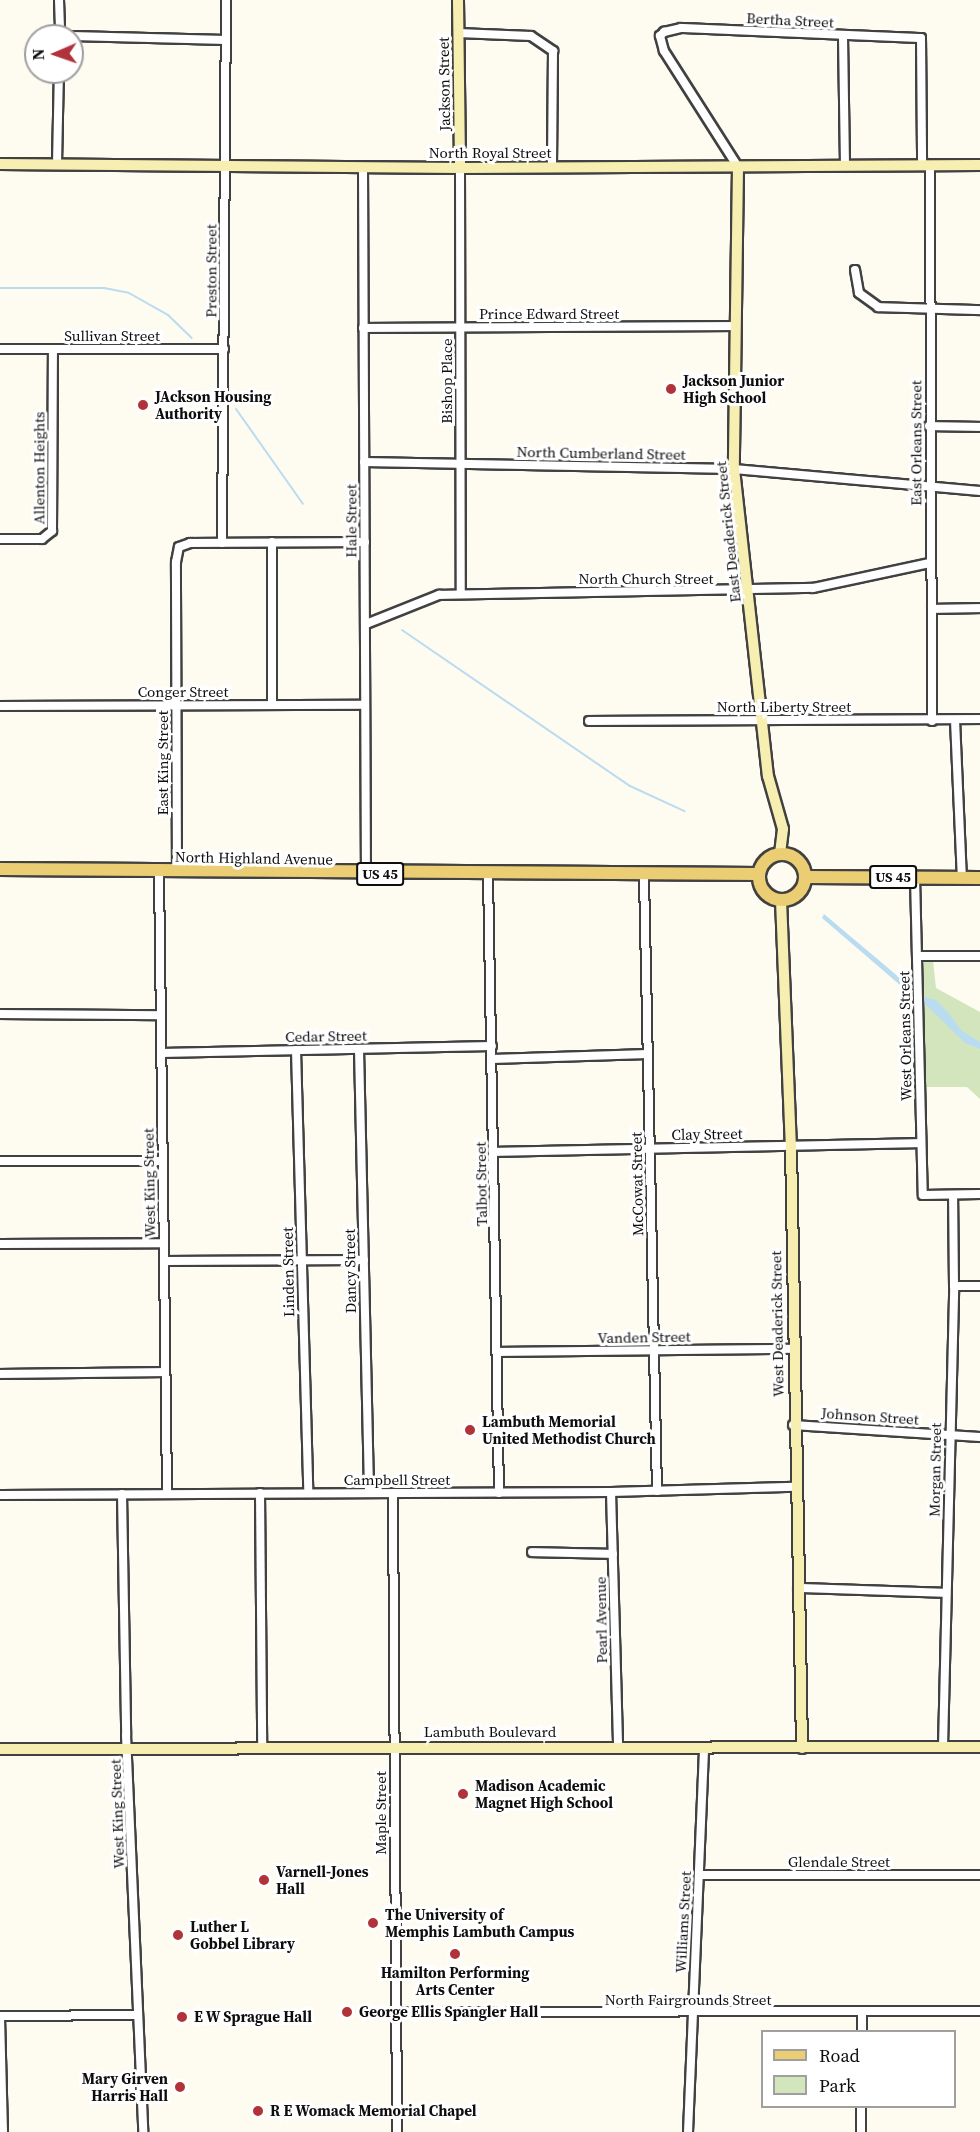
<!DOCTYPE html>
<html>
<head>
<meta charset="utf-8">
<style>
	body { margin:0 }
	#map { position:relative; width:980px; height:2132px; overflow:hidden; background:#fefbf0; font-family:"Source Serif 4",serif }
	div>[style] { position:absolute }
	.green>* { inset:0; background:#d2e5bd }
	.water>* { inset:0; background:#badcf0 }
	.stream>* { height:2px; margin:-1px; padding:0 1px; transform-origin:1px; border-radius:1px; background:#badcf0 }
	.roads { filter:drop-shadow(2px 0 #414141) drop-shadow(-2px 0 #414141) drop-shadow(0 2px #414141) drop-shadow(0 -2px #414141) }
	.street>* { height:8px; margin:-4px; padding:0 4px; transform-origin:4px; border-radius:4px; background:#fff }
	.secondary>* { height:10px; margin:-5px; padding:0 5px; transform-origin:5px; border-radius:5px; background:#f7efb2 }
	.primary>* { height:12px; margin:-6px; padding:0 6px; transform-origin:6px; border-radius:6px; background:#ebcd73 }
	.primary>.ring { margin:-6px; padding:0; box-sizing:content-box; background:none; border:12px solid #ebcd73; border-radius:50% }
	.dots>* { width:16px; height:16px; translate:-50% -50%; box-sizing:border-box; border:3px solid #fff; border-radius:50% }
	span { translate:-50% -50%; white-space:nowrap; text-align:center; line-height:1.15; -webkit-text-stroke:6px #fff; paint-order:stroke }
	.shield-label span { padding:2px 4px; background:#fff; border:2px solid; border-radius:4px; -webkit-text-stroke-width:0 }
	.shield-label { font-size:14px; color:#0e0e0e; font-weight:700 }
	.street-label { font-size:15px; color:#0e0e0e }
	.poi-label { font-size:15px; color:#0e0e0e; font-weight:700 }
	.left { translate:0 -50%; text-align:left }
	.right { translate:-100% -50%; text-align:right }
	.legend { position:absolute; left:761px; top:2030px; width:195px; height:78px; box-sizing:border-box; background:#fff; border:2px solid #9f9f9f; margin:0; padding:8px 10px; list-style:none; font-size:18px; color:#0e0e0e }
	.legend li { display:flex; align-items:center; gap:12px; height:30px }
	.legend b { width:30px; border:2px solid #9f9f9f }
	.north { position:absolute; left:24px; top:24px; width:60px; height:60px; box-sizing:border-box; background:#fff; border:2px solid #9f9f9f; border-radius:50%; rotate:268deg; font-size:16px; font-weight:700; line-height:24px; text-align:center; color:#0e0e0e }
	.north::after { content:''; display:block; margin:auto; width:21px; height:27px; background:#b13339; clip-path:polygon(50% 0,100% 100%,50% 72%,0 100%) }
</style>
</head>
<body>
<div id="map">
	<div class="green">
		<i style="clip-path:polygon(925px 961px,933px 961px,936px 988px,980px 1012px,980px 1099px,967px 1087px,923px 1087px,920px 967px)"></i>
	</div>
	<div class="water">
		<i style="clip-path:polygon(824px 914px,907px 984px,907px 991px,822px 918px)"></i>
		<i style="clip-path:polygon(924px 997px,936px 1000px,948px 1012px,961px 1030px,980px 1042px,980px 1049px,965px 1043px,924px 1003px)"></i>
	</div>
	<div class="stream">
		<i style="left:0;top:288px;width:104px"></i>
		<i style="left:104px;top:288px;width:25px;rotate:11deg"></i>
		<i style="left:129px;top:293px;width:45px;rotate:29.4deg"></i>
		<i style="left:168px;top:315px;width:33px;rotate:44deg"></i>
		<i style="left:236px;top:409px;width:116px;rotate:54.8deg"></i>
		<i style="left:402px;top:630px;width:276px;rotate:34.4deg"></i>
		<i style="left:630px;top:786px;width:60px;rotate:24.8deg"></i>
	</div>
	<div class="roads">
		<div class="street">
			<i style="left:59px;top:0;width:36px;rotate:88deg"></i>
			<i style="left:458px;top:33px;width:73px;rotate:2.4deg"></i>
			<i style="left:531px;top:36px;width:27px;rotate:34deg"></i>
			<i style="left:553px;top:51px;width:116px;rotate:90.5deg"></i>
			<i style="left:72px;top:36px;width:154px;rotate:1.5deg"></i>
			<i style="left:843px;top:37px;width:128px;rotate:89.1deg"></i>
			<i style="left:57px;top:164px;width:92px;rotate:-88.8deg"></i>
			<i style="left:930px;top:165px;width:556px;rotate:89.79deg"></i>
			<i style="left:738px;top:167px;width:138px;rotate:-122.5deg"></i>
			<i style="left:664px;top:51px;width:16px;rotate:-105deg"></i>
			<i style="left:660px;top:36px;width:6px;rotate:-45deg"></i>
			<i style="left:664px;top:32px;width:17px;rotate:-13deg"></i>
			<i style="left:681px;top:28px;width:240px;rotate:2.4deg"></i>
			<i style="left:921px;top:38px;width:127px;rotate:89.5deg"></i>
			<i style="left:363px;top:168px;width:706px;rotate:89.76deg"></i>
			<i style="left:460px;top:168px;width:426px;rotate:89.9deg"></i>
			<i style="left:855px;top:270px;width:23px;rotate:80deg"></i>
			<i style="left:859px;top:293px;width:24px;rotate:36deg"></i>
			<i style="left:878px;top:307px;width:102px;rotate:1.7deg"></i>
			<i style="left:363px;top:328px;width:373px;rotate:-0.3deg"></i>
			<i style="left:0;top:349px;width:224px"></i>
			<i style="left:929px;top:426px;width:51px;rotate:1.1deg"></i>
			<i style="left:364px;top:462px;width:370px;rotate:1.1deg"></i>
			<i style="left:734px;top:469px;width:247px;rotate:5.1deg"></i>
			<i style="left:0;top:539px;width:42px"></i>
			<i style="left:42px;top:539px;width:13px;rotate:-39deg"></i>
			<i style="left:52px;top:531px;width:182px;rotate:-89.7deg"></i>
			<i style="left:272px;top:542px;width:163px;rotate:90deg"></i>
			<i style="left:222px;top:543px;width:543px;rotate:-89.58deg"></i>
			<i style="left:932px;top:609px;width:48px;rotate:-1.2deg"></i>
			<i style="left:366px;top:624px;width:79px;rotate:-21.7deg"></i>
			<i style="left:439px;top:595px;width:374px;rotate:-1.1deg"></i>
			<i style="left:813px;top:588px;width:120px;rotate:-12.1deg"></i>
			<i style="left:0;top:706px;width:365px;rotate:-0.2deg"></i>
			<i style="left:955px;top:720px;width:158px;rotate:87.5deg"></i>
			<i style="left:589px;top:721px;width:391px;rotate:-0.3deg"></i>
			<i style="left:159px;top:872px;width:622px;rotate:89.26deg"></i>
			<i style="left:177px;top:872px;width:310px;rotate:-90.2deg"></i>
			<i style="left:176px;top:562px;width:15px;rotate:-79deg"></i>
			<i style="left:179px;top:547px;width:12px;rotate:-20deg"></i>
			<i style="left:190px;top:543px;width:175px;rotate:-0.3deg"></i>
			<i style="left:488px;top:875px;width:618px;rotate:88.98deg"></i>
			<i style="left:644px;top:876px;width:615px;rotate:88.79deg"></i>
			<i style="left:915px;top:877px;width:318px;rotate:88.6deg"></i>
			<i style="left:923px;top:1195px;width:57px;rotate:-1deg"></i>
			<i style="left:917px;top:956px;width:63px"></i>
			<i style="left:0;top:1014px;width:161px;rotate:0.4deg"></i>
			<i style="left:359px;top:1049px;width:444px;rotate:88.7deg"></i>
			<i style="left:296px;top:1050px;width:443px;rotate:88.4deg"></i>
			<i style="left:161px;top:1053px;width:331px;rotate:-1.2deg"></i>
			<i style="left:492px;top:1059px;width:156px;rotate:-1.8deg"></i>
			<i style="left:494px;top:1152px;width:427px;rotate:-1.2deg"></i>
			<i style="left:0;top:1161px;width:163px"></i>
			<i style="left:0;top:1244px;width:164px;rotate:-0.3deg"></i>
			<i style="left:164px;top:1261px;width:200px;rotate:-0.3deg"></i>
			<i style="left:954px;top:1286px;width:26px"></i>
			<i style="left:497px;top:1352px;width:295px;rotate:-0.6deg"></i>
			<i style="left:0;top:1374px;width:165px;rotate:-0.7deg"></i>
			<i style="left:793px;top:1425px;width:187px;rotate:3.7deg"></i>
			<i style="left:611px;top:1492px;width:255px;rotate:88.4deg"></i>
			<i style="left:260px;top:1493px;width:254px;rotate:89.5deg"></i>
			<i style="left:393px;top:1493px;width:639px;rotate:89.64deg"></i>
			<i style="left:122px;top:1494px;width:241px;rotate:89deg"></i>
			<i style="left:126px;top:1735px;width:397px;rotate:87.5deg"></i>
			<i style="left:0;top:1495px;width:611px;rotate:-0.28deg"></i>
			<i style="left:611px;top:1492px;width:184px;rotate:-1.6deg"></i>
			<i style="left:532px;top:1552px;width:81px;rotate:1.4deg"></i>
			<i style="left:798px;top:1588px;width:148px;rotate:1.9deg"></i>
			<i style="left:943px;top:1747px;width:461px;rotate:-88.6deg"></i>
			<i style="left:954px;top:1286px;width:91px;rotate:-90.6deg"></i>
			<i style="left:699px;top:1875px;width:281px"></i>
			<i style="left:395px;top:2012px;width:585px;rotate:-0.1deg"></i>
			<i style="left:862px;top:2032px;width:20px;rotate:-90deg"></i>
			<i style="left:3px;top:2132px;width:116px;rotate:-91.5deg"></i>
			<i style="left:0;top:2016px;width:137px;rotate:-0.4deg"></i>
			<i style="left:688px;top:2132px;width:382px;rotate:-87.6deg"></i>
			<i style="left:861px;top:2132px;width:26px;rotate:-90deg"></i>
		</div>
		<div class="secondary">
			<i style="left:458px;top:0;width:168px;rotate:89.3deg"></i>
			<i style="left:0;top:164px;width:460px;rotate:0.5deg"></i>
			<i style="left:460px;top:168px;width:520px;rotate:-0.33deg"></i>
			<i style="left:738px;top:167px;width:302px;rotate:90.8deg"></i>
			<i style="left:734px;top:469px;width:309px;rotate:83.7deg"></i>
			<i style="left:768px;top:776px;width:55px;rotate:74.2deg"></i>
			<i style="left:783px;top:829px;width:25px;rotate:97deg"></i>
			<i style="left:781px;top:900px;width:246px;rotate:87.7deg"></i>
			<i style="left:791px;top:1146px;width:602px;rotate:88.95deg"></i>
			<i style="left:0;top:1749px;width:980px;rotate:-0.12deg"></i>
		</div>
		<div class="primary">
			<i class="ring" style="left:759px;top:854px;width:34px;height:34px"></i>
			<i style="left:0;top:869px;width:759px;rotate:0.38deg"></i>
			<i style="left:805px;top:877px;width:175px;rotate:0.3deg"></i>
		</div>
	</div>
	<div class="dots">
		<i style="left:671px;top:389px;background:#b13339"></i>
		<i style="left:143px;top:405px;background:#b13339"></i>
		<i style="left:470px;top:1430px;background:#b13339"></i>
		<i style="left:463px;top:1794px;background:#b13339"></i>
		<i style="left:264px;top:1880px;background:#b13339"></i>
		<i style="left:373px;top:1923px;background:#b13339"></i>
		<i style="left:178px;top:1935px;background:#b13339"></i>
		<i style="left:455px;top:1954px;background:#b13339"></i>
		<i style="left:347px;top:2012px;background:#b13339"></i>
		<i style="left:182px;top:2017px;background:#b13339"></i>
		<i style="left:180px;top:2087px;background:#b13339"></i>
		<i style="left:258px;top:2111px;background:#b13339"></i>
	</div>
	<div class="shield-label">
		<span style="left:380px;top:874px">US 45</span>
		<span style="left:893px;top:877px">US 45</span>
	</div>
	<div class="street-label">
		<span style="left:790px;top:20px;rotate:3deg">Bertha Street</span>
		<span style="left:444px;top:84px;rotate:-91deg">Jackson Street</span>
		<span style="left:490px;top:153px">North Royal Street</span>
		<span style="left:211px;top:271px;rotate:-90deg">Preston Street</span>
		<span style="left:549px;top:314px">Prince Edward Street</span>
		<span style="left:112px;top:336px">Sullivan Street</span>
		<span style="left:447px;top:381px;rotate:-90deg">Bishop Place</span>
		<span style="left:916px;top:443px;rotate:-90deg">East Orleans Street</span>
		<span style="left:601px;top:453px;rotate:1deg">North Cumberland Street</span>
		<span style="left:39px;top:468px;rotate:-90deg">Allenton Heights</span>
		<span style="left:351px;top:521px;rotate:-90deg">Hale Street</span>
		<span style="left:728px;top:532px;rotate:-96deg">East Deaderick Street</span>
		<span style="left:646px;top:579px">North Church Street</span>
		<span style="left:183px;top:692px">Conger Street</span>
		<span style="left:784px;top:707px">North Liberty Street</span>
		<span style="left:163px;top:763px;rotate:-90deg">East King Street</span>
		<span style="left:254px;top:858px;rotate:1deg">North Highland Avenue</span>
		<span style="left:326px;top:1036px;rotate:-1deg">Cedar Street</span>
		<span style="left:905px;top:1036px;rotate:-91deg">West Orleans Street</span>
		<span style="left:707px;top:1134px;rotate:-1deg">Clay Street</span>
		<span style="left:149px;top:1183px;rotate:-91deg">West King Street</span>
		<span style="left:481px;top:1184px;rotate:-91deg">Talbot Street</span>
		<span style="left:637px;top:1184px;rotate:-91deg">McCowat Street</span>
		<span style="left:350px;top:1271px;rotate:-91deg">Dancy Street</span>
		<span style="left:288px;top:1272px;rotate:-91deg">Linden Street</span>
		<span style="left:777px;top:1324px;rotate:-91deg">West Deaderick Street</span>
		<span style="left:644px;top:1337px;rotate:-1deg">Vanden Street</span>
		<span style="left:870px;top:1416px;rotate:4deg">Johnson Street</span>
		<span style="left:935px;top:1470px;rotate:-89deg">Morgan Street</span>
		<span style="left:397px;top:1480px">Campbell Street</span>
		<span style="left:601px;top:1620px;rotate:-91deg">Pearl Avenue</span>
		<span style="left:490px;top:1732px">Lambuth Boulevard</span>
		<span style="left:381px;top:1813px;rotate:-90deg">Maple Street</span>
		<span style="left:117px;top:1814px;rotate:-92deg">West King Street</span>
		<span style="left:839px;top:1862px">Glendale Street</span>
		<span style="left:683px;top:1922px;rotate:-87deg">Williams Street</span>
		<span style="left:688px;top:2000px">North Fairgrounds Street</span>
	</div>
	<div class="poi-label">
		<span class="left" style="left:683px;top:389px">Jackson Junior<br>High School</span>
		<span class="left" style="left:155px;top:405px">JAckson Housing<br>Authority</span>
		<span class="left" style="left:482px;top:1430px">Lambuth Memorial<br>United Methodist Church</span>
		<span class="left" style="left:475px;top:1794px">Madison Academic<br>Magnet High School</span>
		<span class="left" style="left:276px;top:1880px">Varnell-Jones<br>Hall</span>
		<span class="left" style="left:385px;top:1923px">The University of<br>Memphis Lambuth Campus</span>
		<span class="left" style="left:190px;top:1935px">Luther L<br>Gobbel Library</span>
		<span style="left:455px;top:1981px">Hamilton Performing<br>Arts Center</span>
		<span class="left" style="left:359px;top:2012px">George Ellis Spangler Hall</span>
		<span class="left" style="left:194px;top:2017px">E W Sprague Hall</span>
		<span class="right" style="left:168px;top:2087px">Mary Girven<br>Harris Hall</span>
		<span class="left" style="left:270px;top:2111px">R E Womack Memorial Chapel</span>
	</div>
	<ul class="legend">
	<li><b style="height:8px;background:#ebcd73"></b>Road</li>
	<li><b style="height:16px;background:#d2e5bd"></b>Park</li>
	</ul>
	<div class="north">N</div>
</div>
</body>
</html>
